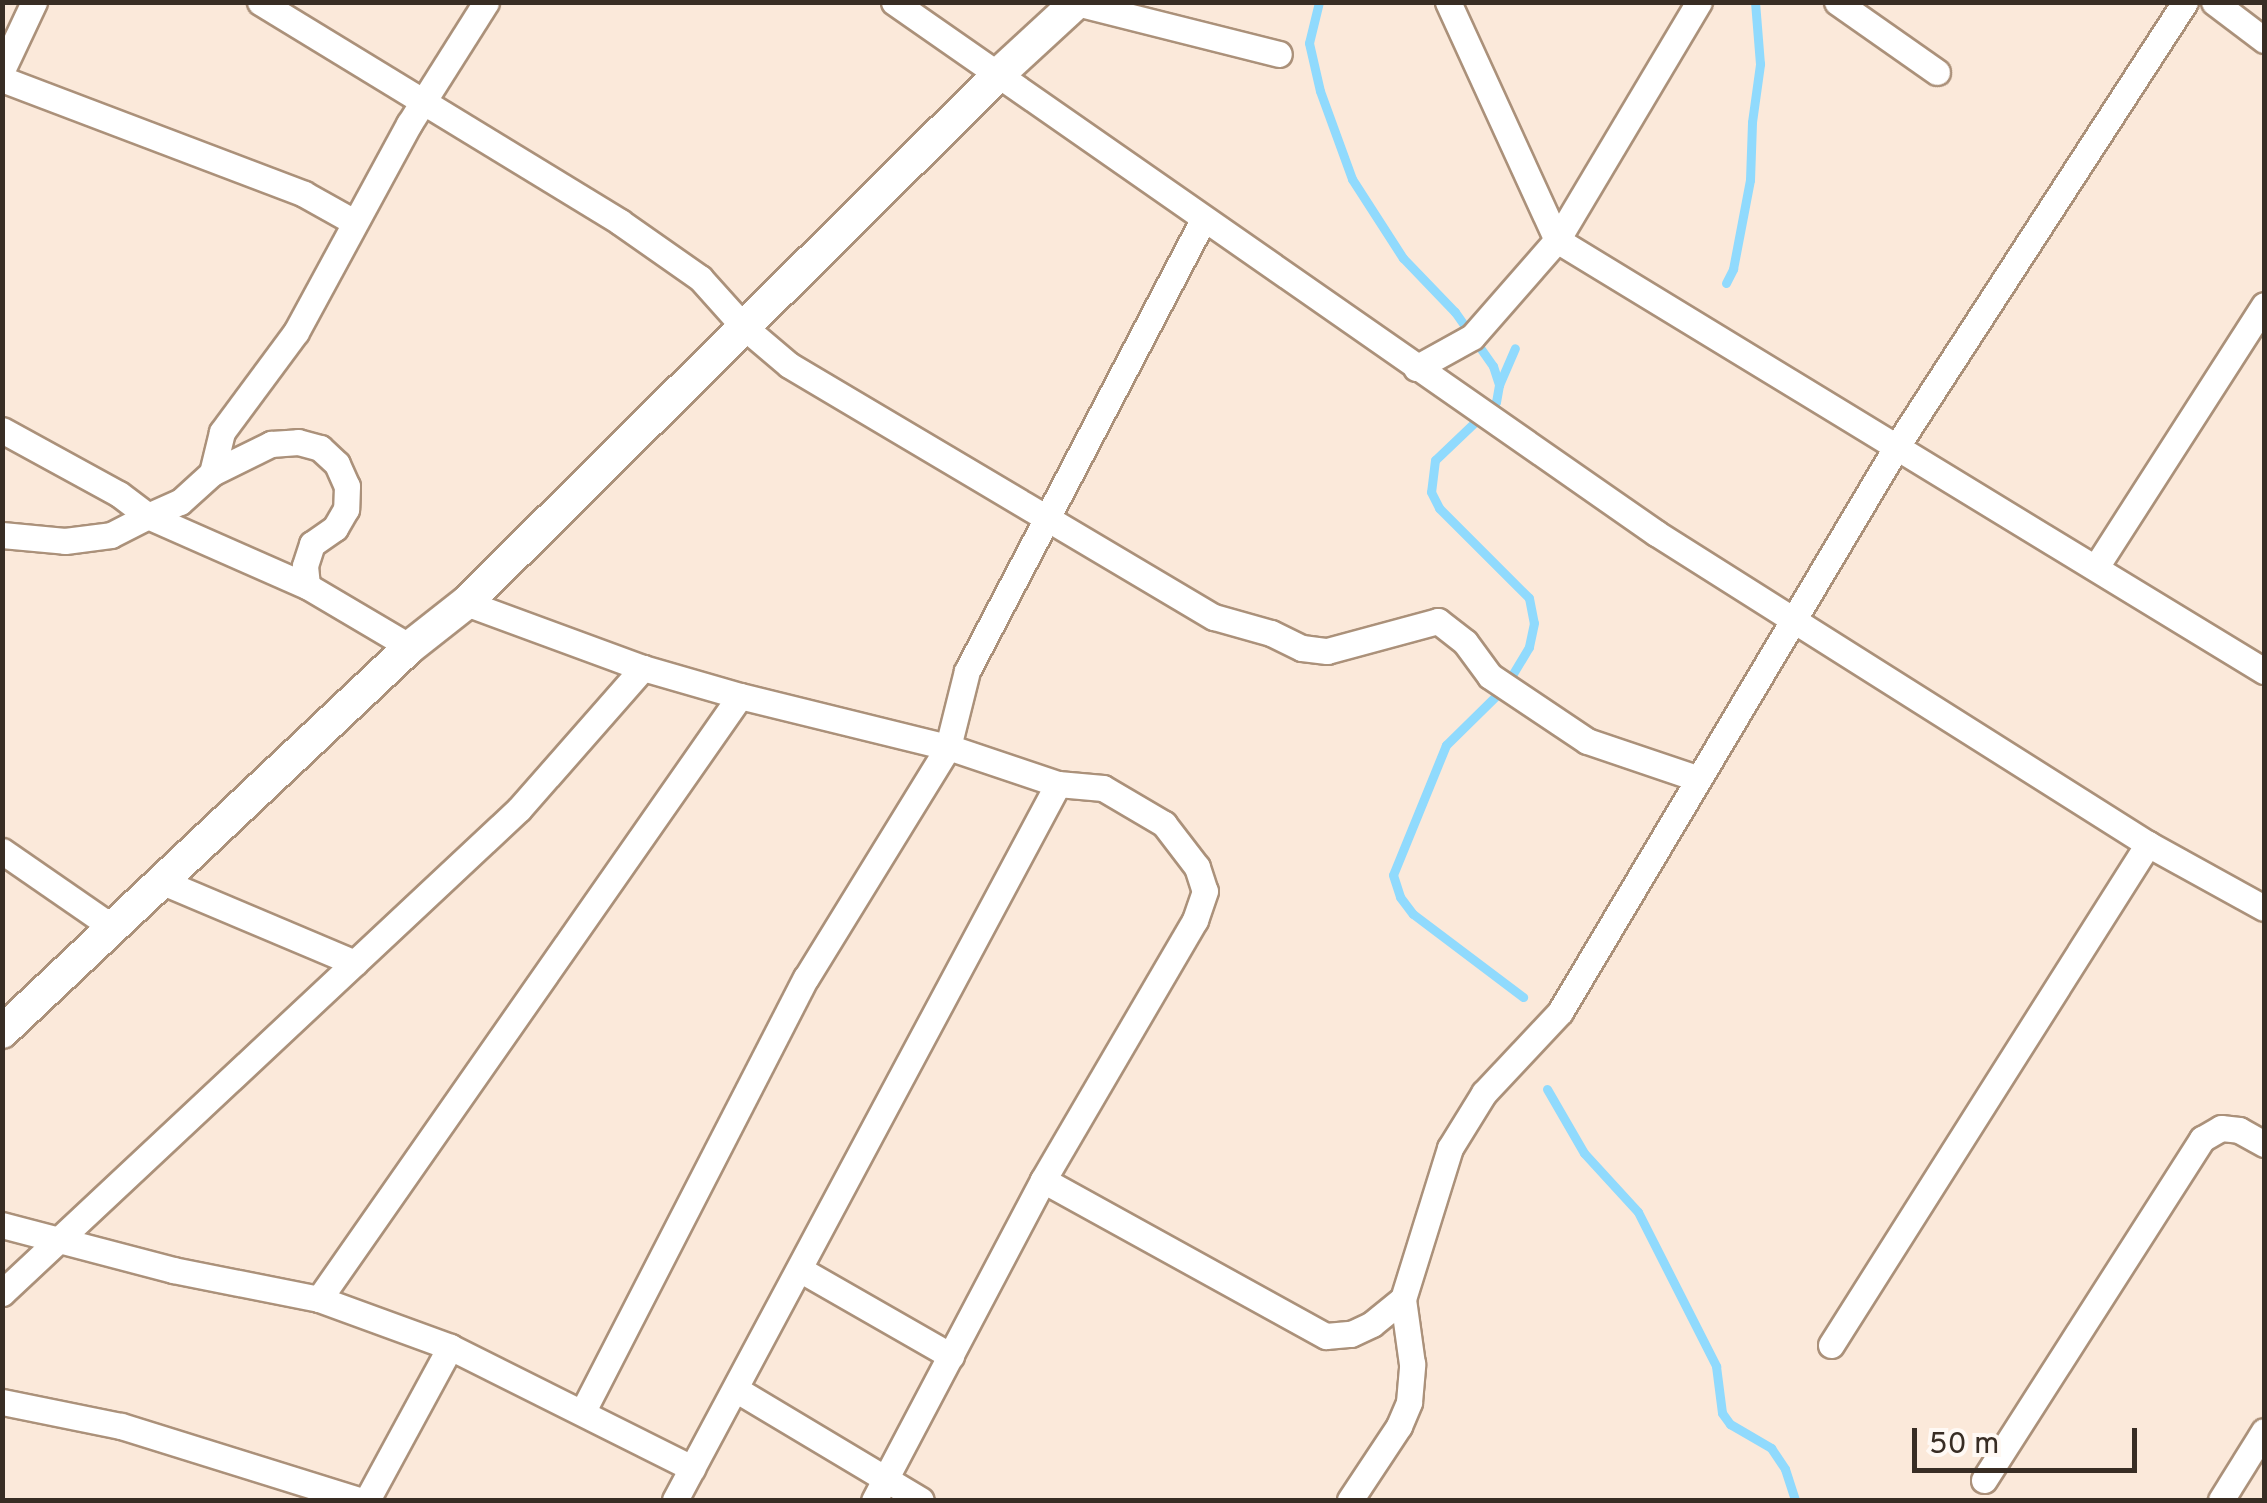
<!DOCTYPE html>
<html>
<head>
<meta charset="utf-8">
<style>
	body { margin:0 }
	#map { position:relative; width:2267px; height:1503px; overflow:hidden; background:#fbe9da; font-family:Overpass,sans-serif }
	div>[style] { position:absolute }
	.stream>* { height:9px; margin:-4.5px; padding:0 4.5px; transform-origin:4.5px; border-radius:4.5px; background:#90dafd }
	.roads { filter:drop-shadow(2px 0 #ab917a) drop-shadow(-2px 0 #ab917a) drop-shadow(0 2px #ab917a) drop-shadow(0 -2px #ab917a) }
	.minor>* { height:25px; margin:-12.5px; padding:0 12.5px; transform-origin:12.5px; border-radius:12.5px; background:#fff }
	.tertiary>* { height:32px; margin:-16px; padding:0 16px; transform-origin:16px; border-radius:16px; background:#fff }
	span { translate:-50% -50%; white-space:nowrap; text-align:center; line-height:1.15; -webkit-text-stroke:9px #fff9f4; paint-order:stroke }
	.frame { position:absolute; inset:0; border:5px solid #382d24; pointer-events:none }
	.scale { position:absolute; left:1912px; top:1428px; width:225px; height:45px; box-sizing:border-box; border:5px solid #382d24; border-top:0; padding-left:12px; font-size:30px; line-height:35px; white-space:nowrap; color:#382d24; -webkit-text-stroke:8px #fff9f4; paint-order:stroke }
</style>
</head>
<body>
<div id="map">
	<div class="stream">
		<i style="left:1319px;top:2px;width:42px;rotate:103.7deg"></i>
		<i style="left:1309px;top:43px;width:49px;rotate:77.1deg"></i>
		<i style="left:1320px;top:91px;width:94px;rotate:70deg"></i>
		<i style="left:1352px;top:179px;width:94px;rotate:57.2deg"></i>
		<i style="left:1403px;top:258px;width:75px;rotate:46.1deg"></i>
		<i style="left:1455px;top:312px;width:66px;rotate:54.9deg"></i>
		<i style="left:1493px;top:366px;width:20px;rotate:72deg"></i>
		<i style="left:1499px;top:385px;width:17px;rotate:100deg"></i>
		<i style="left:1496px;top:402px;width:84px;rotate:136.4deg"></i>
		<i style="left:1435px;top:460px;width:32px;rotate:97deg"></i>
		<i style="left:1431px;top:492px;width:18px;rotate:63deg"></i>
		<i style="left:1439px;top:508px;width:127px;rotate:45deg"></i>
		<i style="left:1529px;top:598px;width:25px;rotate:79deg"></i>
		<i style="left:1534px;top:623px;width:25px;rotate:102deg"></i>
		<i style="left:1529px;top:647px;width:47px;rotate:121deg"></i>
		<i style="left:1505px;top:687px;width:83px;rotate:135.5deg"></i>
		<i style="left:1446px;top:745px;width:140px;rotate:112.2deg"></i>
		<i style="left:1393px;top:875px;width:23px;rotate:72deg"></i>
		<i style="left:1400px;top:897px;width:21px;rotate:53deg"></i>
		<i style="left:1413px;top:914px;width:138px;rotate:37deg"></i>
		<i style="left:1726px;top:283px;width:16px;rotate:-63deg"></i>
		<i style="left:1733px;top:269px;width:91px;rotate:-79.2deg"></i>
		<i style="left:1750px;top:180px;width:58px;rotate:-88deg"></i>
		<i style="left:1752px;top:122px;width:59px;rotate:-82.1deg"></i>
		<i style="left:1760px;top:64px;width:62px;rotate:-94.6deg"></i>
		<i style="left:1499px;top:385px;width:40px;rotate:-66.6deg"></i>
		<i style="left:1547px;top:1089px;width:74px;rotate:60deg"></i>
		<i style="left:1584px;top:1153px;width:80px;rotate:47.5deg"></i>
		<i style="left:1638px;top:1212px;width:173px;rotate:63.1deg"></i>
		<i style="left:1716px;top:1366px;width:47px;rotate:82.7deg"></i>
		<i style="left:1722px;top:1413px;width:14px;rotate:54deg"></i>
		<i style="left:1730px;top:1424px;width:48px;rotate:30.3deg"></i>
		<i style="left:1771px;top:1448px;width:25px;rotate:56deg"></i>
		<i style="left:1785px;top:1469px;width:33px;rotate:72deg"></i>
	</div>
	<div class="roads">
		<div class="minor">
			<i style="left:260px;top:2px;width:422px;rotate:31.4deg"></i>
			<i style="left:620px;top:222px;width:98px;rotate:35deg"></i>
			<i style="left:700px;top:278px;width:64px;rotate:48.1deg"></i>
			<i style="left:743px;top:326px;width:60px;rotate:40.3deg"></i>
			<i style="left:789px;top:365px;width:494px;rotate:30.7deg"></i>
			<i style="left:1214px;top:617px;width:59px;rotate:15.7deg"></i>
			<i style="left:1271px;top:633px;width:34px;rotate:26deg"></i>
			<i style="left:1302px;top:648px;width:25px;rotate:7deg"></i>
			<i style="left:1327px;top:651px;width:115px;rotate:-15.1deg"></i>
			<i style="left:1438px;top:621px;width:34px;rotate:38deg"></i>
			<i style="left:1465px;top:642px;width:42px;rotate:53.7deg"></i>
			<i style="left:1490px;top:676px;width:117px;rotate:33.8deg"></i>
			<i style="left:1587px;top:741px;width:115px;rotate:18.7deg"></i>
			<i style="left:894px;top:2px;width:929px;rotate:34.87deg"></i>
			<i style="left:1656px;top:533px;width:582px;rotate:32.3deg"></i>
			<i style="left:2148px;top:844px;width:132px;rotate:28.9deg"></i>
			<i style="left:1448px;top:2px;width:262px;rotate:65.4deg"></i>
			<i style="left:1557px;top:240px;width:828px;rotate:31.37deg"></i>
			<i style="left:1837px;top:2px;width:122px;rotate:35deg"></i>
			<i style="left:2214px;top:2px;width:63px;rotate:37.2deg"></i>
			<i style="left:1076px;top:3px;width:209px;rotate:14.1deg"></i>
			<i style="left:2px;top:70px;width:75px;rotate:-64.8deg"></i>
			<i style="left:2px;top:79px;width:323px;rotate:20.8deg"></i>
			<i style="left:304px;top:194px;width:57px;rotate:29.2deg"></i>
			<i style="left:1416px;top:368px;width:64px;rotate:-29deg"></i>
			<i style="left:1472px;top:337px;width:129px;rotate:-48.8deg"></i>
			<i style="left:1557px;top:240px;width:277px;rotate:-59.2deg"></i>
			<i style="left:2px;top:430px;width:133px;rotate:28.7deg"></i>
			<i style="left:119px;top:494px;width:36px;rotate:37deg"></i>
			<i style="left:148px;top:516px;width:35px;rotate:-24deg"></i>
			<i style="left:180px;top:502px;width:43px;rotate:-42.2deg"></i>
			<i style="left:212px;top:473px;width:66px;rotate:-26.2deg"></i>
			<i style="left:271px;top:444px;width:27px;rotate:-4deg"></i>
			<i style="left:298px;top:442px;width:23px;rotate:15deg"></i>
			<i style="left:320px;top:448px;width:23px;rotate:43deg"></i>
			<i style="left:337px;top:464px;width:24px;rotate:66deg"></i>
			<i style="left:347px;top:486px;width:23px;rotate:92deg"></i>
			<i style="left:346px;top:509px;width:22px;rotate:120deg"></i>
			<i style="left:335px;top:528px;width:28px;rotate:145deg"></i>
			<i style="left:312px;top:544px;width:23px;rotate:108deg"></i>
			<i style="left:305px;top:566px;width:20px;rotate:84deg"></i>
			<i style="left:307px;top:586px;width:120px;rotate:30.6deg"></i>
			<i style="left:212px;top:473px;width:42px;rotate:-76.3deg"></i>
			<i style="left:222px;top:432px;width:124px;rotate:-53.5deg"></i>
			<i style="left:296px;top:332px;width:237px;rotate:-61.5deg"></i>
			<i style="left:409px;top:124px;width:144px;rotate:-57.7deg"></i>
			<i style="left:2px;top:535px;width:63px;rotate:5.4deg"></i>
			<i style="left:65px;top:541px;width:46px;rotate:-7.4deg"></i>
			<i style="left:111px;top:535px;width:42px;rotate:-27.2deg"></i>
			<i style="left:148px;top:516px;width:174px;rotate:23.8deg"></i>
			<i style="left:2096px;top:567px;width:311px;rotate:-57.3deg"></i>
			<i style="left:466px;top:603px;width:189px;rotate:20.2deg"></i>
			<i style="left:643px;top:668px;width:101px;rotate:16.1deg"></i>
			<i style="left:740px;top:696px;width:214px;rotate:13.8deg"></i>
			<i style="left:948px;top:747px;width:116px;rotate:18.6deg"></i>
			<i style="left:1058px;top:784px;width:45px;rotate:5.1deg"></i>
			<i style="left:1103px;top:788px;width:71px;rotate:30.5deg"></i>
			<i style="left:1164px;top:824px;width:54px;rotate:52.5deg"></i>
			<i style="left:1197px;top:867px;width:25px;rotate:72deg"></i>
			<i style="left:1205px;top:891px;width:31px;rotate:109deg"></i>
			<i style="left:1195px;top:920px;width:301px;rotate:120.3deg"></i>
			<i style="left:1043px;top:1180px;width:362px;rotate:117.8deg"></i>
			<i style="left:2px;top:851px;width:134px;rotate:34.6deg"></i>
			<i style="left:163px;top:882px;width:208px;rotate:22.9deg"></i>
			<i style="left:1043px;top:1180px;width:323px;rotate:28.9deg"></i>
			<i style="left:1326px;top:1336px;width:25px;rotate:-5deg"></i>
			<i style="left:1351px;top:1334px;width:23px;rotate:-25deg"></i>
			<i style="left:1372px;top:1324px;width:40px;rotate:-39deg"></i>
			<i style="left:2px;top:1225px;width:177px;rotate:14.7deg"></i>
			<i style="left:173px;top:1270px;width:149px;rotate:11.2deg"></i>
			<i style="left:319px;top:1299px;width:140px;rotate:20.1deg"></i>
			<i style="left:450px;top:1347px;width:271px;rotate:26.6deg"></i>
			<i style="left:801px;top:1270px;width:173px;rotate:29.8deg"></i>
			<i style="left:2px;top:1293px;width:708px;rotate:-43.11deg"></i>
			<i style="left:519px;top:809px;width:188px;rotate:-48.7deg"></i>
			<i style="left:319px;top:1299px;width:735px;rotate:-55.08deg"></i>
			<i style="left:1831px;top:1345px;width:593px;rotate:-57.68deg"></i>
			<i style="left:737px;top:1390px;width:214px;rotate:30.9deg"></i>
			<i style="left:2px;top:1402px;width:121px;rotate:11.4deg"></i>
			<i style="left:121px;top:1426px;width:248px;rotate:17.3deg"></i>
			<i style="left:583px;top:1411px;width:487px;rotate:-62.8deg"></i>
			<i style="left:806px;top:978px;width:271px;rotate:-58.4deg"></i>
			<i style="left:948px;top:747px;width:78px;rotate:-76deg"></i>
			<i style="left:967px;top:671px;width:509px;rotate:-62.38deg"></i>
			<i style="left:1984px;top:1480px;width:405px;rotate:-57.4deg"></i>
			<i style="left:2202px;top:1139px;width:22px;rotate:-30deg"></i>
			<i style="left:2221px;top:1128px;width:18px;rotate:6deg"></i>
			<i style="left:2239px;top:1130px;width:29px;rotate:29deg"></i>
			<i style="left:367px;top:1500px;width:174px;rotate:-61.5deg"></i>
			<i style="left:675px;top:1500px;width:812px;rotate:-61.86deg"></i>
			<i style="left:1350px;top:1500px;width:89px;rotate:-56.5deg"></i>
			<i style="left:1399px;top:1426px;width:26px;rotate:-67deg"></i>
			<i style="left:1409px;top:1402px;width:38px;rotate:-85deg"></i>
			<i style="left:1412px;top:1364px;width:66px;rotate:-97.9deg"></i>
			<i style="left:1403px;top:1299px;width:158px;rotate:-72.7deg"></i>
			<i style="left:1450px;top:1148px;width:65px;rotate:-58.3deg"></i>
			<i style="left:1484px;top:1093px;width:111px;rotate:-46.8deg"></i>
			<i style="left:1560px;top:1012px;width:659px;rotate:-59.23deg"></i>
			<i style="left:1897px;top:446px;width:529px;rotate:-57.03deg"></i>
			<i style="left:2221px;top:1500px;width:81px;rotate:-58.1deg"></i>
		</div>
		<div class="tertiary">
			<i style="left:2px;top:1032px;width:561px;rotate:-43.34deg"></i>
			<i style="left:410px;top:647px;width:71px;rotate:-38.2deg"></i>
			<i style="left:466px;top:603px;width:752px;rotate:-44.78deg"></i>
			<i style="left:1000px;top:73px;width:105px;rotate:-42.7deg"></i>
		</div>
	</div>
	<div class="frame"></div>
	<div class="scale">50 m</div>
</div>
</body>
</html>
